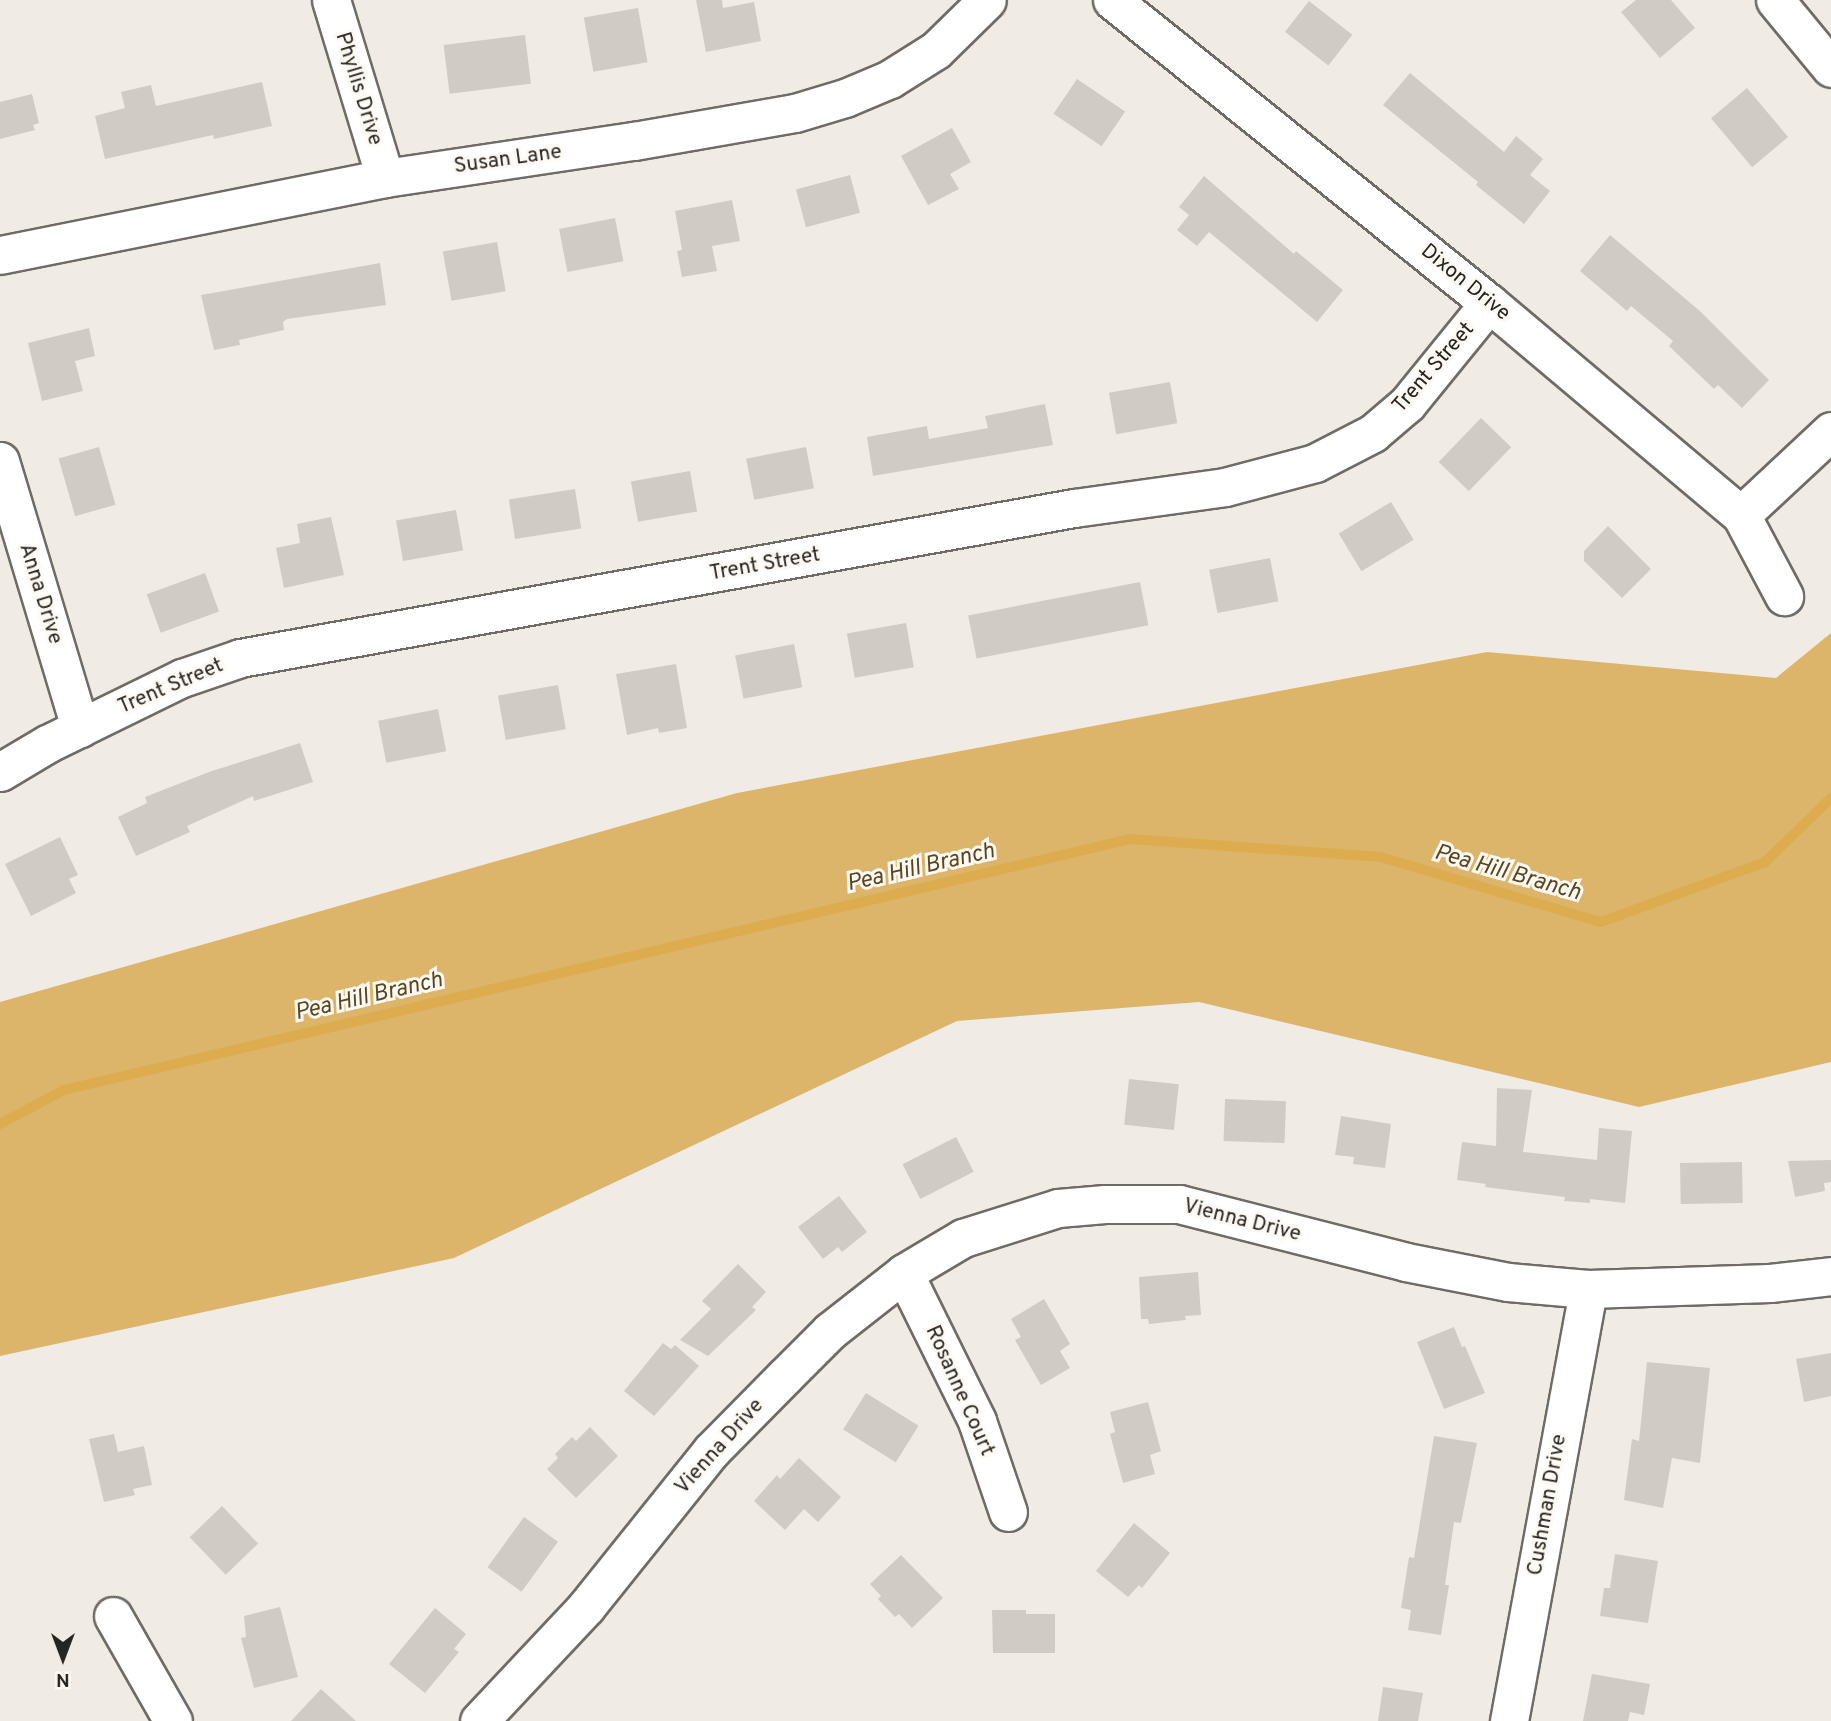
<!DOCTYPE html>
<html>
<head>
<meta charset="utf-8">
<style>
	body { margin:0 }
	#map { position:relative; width:1831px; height:1721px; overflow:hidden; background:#f0ece5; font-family:Overpass,sans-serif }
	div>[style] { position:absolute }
	.green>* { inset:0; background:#dcb56b }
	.stream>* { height:10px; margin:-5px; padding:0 5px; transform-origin:5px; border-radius:5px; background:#dcac4f }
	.building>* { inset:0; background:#d0ccc5; transform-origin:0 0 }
	.roads { filter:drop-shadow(2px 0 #6f6b65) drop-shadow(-2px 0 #6f6b65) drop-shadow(0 2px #6f6b65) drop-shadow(0 -2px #6f6b65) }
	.minor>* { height:37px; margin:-18.5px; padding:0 18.5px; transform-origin:18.5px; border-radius:18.5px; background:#fff }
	span { translate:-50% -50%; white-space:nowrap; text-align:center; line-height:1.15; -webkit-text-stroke:6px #fefaf3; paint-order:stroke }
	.street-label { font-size:21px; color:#262422 }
	.water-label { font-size:23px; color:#5a451f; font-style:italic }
	.north { position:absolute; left:28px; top:1623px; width:70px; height:70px; -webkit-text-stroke:5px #fefaf3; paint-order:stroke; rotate:180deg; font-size:19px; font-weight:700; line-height:28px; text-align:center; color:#262422 }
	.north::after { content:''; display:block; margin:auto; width:24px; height:32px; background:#262422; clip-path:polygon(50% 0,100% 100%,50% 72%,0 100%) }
</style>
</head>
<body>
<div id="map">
	<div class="green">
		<i style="clip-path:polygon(1831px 633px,1831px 1062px,1639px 1107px,1199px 1002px,957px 1021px,454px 1258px,0 1356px,0 1002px,737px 793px,1487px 652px,1776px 678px)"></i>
	</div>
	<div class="stream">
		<i style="left:0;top:1124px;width:72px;rotate:-28deg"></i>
		<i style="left:64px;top:1090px;width:1095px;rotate:-13.25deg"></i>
		<i style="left:1130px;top:839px;width:252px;rotate:4.1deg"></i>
		<i style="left:1381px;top:857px;width:229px;rotate:16.5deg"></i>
		<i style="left:1601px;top:922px;width:175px;rotate:-20.1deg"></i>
		<i style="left:1765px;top:862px;width:92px;rotate:-44.1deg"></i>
	</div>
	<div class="building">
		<i style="clip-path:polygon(696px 0,722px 0,723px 8px,754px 2px,761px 41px,706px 52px)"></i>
		<i style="clip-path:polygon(1636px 0,1671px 0,1695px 28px,1660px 58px,1621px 12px)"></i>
		<i style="left:1309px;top:1px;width:55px;height:39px;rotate:38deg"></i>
		<i style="left:638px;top:8px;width:55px;height:55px;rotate:80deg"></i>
		<i style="left:525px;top:35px;width:49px;height:82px;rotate:83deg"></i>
		<i style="clip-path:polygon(1410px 73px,1504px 152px,1516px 136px,1543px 159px,1530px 175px,1550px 191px,1524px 224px,1476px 185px,1478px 182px,1383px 105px)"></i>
		<i style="left:1077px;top:79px;width:58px;height:42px;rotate:34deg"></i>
		<i style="clip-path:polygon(262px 82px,272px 126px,214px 139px,213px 135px,105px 159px,95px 116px,125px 108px,121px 92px,151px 85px,156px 106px)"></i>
		<i style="left:1747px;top:88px;width:64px;height:47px;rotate:50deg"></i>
		<i style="clip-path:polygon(32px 94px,39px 123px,33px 125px,35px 130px,0 139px,0 102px)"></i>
		<i style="clip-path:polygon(952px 128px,971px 162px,950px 174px,959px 189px,928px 205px,901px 156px)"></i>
		<i style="left:850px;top:175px;width:39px;height:56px;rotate:75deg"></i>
		<i style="clip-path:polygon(1204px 176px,1294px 254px,1296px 251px,1343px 290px,1317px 322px,1209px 232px,1197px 246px,1177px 230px,1189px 215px,1179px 207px)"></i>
		<i style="clip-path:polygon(732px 200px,740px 241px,712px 246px,717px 271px,682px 277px,677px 251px,682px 250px,675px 211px)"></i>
		<i style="left:615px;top:218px;width:44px;height:57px;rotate:79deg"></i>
		<i style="clip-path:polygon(1610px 235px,1701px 312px,1769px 380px,1742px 408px,1718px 385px,1714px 389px,1669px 346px,1673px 341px,1631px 306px,1627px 311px,1580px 271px)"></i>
		<i style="left:497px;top:242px;width:50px;height:55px;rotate:80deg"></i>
		<i style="clip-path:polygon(380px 263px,386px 305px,287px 319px,283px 322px,284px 330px,239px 340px,240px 345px,214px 350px,201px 295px)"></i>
		<i style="clip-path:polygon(89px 328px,95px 356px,75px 361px,83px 391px,42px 401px,28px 343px)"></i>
		<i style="left:1170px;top:382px;width:42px;height:62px;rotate:80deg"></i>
		<i style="clip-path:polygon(1045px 404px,1053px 445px,873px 476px,867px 437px,927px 426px,929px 439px,988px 428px,985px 416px)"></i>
		<i style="left:1481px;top:418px;width:42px;height:61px;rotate:44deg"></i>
		<i style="left:99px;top:447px;width:60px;height:42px;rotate:74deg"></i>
		<i style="left:806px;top:447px;width:42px;height:61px;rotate:79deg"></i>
		<i style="left:690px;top:471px;width:41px;height:60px;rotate:80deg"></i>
		<i style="left:575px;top:489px;width:40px;height:67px;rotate:81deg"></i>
		<i style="left:1391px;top:502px;width:44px;height:61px;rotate:59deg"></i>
		<i style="left:456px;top:510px;width:41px;height:61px;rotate:80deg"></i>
		<i style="clip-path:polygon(331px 517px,344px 575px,284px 588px,276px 548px,300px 543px,297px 524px)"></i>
		<i style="clip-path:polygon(1608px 526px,1651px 569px,1622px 598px,1584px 561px,1584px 551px)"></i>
		<i style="left:1270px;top:558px;width:44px;height:62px;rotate:79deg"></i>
		<i style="left:205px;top:573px;width:41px;height:62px;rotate:70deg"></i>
		<i style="left:1140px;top:582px;width:44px;height:175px;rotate:79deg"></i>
		<i style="left:906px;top:623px;width:45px;height:60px;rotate:80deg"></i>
		<i style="left:794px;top:644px;width:44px;height:60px;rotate:79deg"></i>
		<i style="clip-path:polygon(676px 664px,687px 728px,659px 733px,658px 728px,627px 735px,616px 674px)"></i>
		<i style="left:558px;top:685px;width:45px;height:61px;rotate:80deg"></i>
		<i style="left:438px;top:709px;width:43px;height:61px;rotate:79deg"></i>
		<i style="clip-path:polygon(300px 743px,313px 782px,254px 801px,253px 796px,187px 826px,190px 832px,136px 856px,118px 817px,147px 803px,145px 797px,209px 772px)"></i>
		<i style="clip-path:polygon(60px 837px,78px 875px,69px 879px,76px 893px,31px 916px,5px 864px)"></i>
		<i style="left:1129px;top:1079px;width:50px;height:46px;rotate:6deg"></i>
		<i style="clip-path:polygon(1497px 1088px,1532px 1090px,1523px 1152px,1597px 1160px,1599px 1128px,1632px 1131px,1625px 1203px,1590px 1199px,1590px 1203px,1564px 1201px,1565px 1197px,1485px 1187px,1486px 1184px,1457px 1180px,1462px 1142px,1496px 1146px)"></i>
		<i style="left:1225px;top:1099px;width:61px;height:42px;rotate:2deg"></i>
		<i style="clip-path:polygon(1341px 1116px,1391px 1124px,1385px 1168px,1353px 1164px,1354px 1157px,1335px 1155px)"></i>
		<i style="left:956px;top:1137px;width:39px;height:60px;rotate:63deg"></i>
		<i style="clip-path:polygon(1831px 1160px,1831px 1182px,1824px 1183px,1825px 1191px,1795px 1197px,1788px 1161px)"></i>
		<i style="left:1742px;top:1162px;width:41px;height:62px;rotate:89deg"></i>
		<i style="clip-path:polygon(839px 1196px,867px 1232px,842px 1252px,838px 1247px,823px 1259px,798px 1227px)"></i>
		<i style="clip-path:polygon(738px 1264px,766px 1292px,752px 1307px,756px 1310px,708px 1356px,680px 1340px,711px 1309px,702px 1301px)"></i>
		<i style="clip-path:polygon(1198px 1272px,1201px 1315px,1185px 1316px,1186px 1320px,1149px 1324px,1148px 1319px,1141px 1319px,1139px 1277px)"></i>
		<i style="clip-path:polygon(1044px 1299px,1070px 1344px,1060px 1351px,1070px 1368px,1041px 1385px,1015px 1340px,1021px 1337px,1011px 1319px)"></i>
		<i style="clip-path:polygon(1454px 1327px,1462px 1347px,1465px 1346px,1485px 1393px,1444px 1409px,1417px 1342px)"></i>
		<i style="clip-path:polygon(663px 1343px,671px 1349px,675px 1345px,699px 1366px,654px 1416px,624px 1391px)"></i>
		<i style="clip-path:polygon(1831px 1353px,1831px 1396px,1804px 1402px,1796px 1359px)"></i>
		<i style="clip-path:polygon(1647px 1362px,1710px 1368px,1700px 1463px,1672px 1458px,1663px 1508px,1624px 1500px,1632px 1439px,1639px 1441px)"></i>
		<i style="left:866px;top:1393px;width:62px;height:43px;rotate:32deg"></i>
		<i style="clip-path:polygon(1148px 1402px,1161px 1451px,1150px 1455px,1155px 1474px,1123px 1483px,1110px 1434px,1115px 1432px,1110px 1412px)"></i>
		<i style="clip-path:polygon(590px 1427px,618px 1456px,576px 1498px,547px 1469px,558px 1458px,555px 1454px,572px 1437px,576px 1441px)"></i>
		<i style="clip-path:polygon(114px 1434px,118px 1452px,144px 1446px,152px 1485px,133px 1489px,135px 1495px,104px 1502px,89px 1439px)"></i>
		<i style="clip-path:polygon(1434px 1436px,1477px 1443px,1461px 1523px,1454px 1522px,1445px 1585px,1449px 1585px,1441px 1635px,1408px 1630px,1411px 1610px,1401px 1608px,1409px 1557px,1414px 1558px)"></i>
		<i style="clip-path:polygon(799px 1458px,841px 1497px,818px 1522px,804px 1509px,785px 1530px,754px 1501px,777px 1475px,780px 1479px)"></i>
		<i style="left:222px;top:1506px;width:52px;height:45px;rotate:46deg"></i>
		<i style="left:524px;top:1517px;width:42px;height:62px;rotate:36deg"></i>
		<i style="clip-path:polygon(1134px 1523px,1170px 1553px,1142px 1588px,1139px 1585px,1128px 1597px,1096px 1571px)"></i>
		<i style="clip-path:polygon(1615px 1554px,1658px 1561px,1648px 1623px,1600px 1616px,1604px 1588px,1610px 1588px)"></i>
		<i style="clip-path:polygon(901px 1555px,943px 1598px,912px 1628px,899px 1614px,895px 1617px,878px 1599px,881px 1596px,870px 1584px)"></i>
		<i style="clip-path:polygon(280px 1607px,298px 1677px,254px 1688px,241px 1638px,246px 1637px,244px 1616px)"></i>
		<i style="clip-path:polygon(435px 1608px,466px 1634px,454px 1649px,459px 1652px,425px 1693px,389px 1664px)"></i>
		<i style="clip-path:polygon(992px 1610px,1026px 1610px,1026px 1614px,1055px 1614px,1055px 1653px,993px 1653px)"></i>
		<i style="clip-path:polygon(1592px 1674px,1650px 1684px,1644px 1715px,1630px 1712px,1628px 1721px,1583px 1721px)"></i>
		<i style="clip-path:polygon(1383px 1687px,1423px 1693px,1418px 1721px,1378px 1721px)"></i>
		<i style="clip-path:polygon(321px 1689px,356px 1721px,291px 1721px)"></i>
	</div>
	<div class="roads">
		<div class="minor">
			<i style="left:331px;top:0;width:186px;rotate:73.1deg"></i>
			<i style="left:1112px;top:0;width:484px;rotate:38.8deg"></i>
			<i style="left:1489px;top:303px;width:329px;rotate:40.1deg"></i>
			<i style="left:1741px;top:515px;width:92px;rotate:62deg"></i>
			<i style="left:1775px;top:0;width:88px;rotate:50.5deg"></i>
			<i style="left:0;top:255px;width:393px;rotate:-11.3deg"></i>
			<i style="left:385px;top:178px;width:252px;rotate:-8.5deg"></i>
			<i style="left:634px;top:141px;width:163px;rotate:-9.9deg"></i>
			<i style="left:795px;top:113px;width:52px;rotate:-16.7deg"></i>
			<i style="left:845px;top:98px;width:49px;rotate:-22.9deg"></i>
			<i style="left:890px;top:79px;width:54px;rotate:-32.2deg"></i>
			<i style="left:936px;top:50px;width:71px;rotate:-44.4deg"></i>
			<i style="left:0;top:461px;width:279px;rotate:73.3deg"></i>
			<i style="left:1741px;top:515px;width:123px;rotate:-43deg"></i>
			<i style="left:0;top:772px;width:55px;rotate:-30.8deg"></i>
			<i style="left:47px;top:744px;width:150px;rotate:-26.1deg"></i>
			<i style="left:182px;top:678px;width:61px;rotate:-19deg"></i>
			<i style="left:240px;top:658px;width:847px;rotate:-10.2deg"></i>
			<i style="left:1074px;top:508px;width:152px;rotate:-7.9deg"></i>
			<i style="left:1225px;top:487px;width:93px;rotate:-14.9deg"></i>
			<i style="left:1315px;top:463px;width:65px;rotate:-27.3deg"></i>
			<i style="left:1373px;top:433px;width:45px;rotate:-40.5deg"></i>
			<i style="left:1407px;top:404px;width:130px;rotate:-50.9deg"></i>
			<i style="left:904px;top:1273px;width:165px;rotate:63.7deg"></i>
			<i style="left:977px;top:1421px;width:96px;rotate:71.2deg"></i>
			<i style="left:113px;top:1616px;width:121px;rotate:60.3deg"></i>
			<i style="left:479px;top:1721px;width:156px;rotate:-46.8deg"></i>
			<i style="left:586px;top:1607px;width:200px;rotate:-51.3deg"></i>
			<i style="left:711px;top:1451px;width:105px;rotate:-45.4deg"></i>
			<i style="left:785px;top:1376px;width:64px;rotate:-45deg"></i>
			<i style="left:830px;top:1331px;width:94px;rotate:-38.1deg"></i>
			<i style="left:904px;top:1273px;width:69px;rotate:-30.7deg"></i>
			<i style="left:963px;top:1238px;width:100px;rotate:-17.5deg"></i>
			<i style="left:1058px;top:1208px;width:47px;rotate:-4.9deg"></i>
			<i style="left:1105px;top:1204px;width:74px"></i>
			<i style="left:1179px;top:1204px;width:234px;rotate:14.3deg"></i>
			<i style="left:1406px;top:1262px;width:104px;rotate:11.1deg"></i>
			<i style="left:1508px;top:1282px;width:80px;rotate:5deg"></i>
			<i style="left:1588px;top:1289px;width:182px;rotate:-1.9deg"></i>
			<i style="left:1770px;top:1283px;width:61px;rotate:-6.5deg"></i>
			<i style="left:1509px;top:1721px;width:439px;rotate:-79.6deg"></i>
		</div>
	</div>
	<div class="street-label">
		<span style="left:358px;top:89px;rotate:73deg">Phyllis Drive</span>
		<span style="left:508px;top:160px;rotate:-8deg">Susan Lane</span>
		<span style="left:1465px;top:283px;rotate:39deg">Dixon Drive</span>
		<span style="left:1434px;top:368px;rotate:-49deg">Trent Street</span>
		<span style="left:765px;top:565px;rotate:-10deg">Trent Street</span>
		<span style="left:40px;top:594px;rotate:73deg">Anna Drive</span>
		<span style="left:171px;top:687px;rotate:-23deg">Trent Street</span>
		<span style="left:1242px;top:1221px;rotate:14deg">Vienna Drive</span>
		<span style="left:959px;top:1391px;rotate:66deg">Rosanne Court</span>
		<span style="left:720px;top:1447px;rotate:-48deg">Vienna Drive</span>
		<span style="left:1548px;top:1505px;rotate:-80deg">Cushman Drive</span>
	</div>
	<div class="water-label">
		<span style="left:921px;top:869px;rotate:-13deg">Pea Hill Branch</span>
		<span style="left:1507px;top:874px;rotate:16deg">Pea Hill Branch</span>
		<span style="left:369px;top:998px;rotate:-13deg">Pea Hill Branch</span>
	</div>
	<div class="north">N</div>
</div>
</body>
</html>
